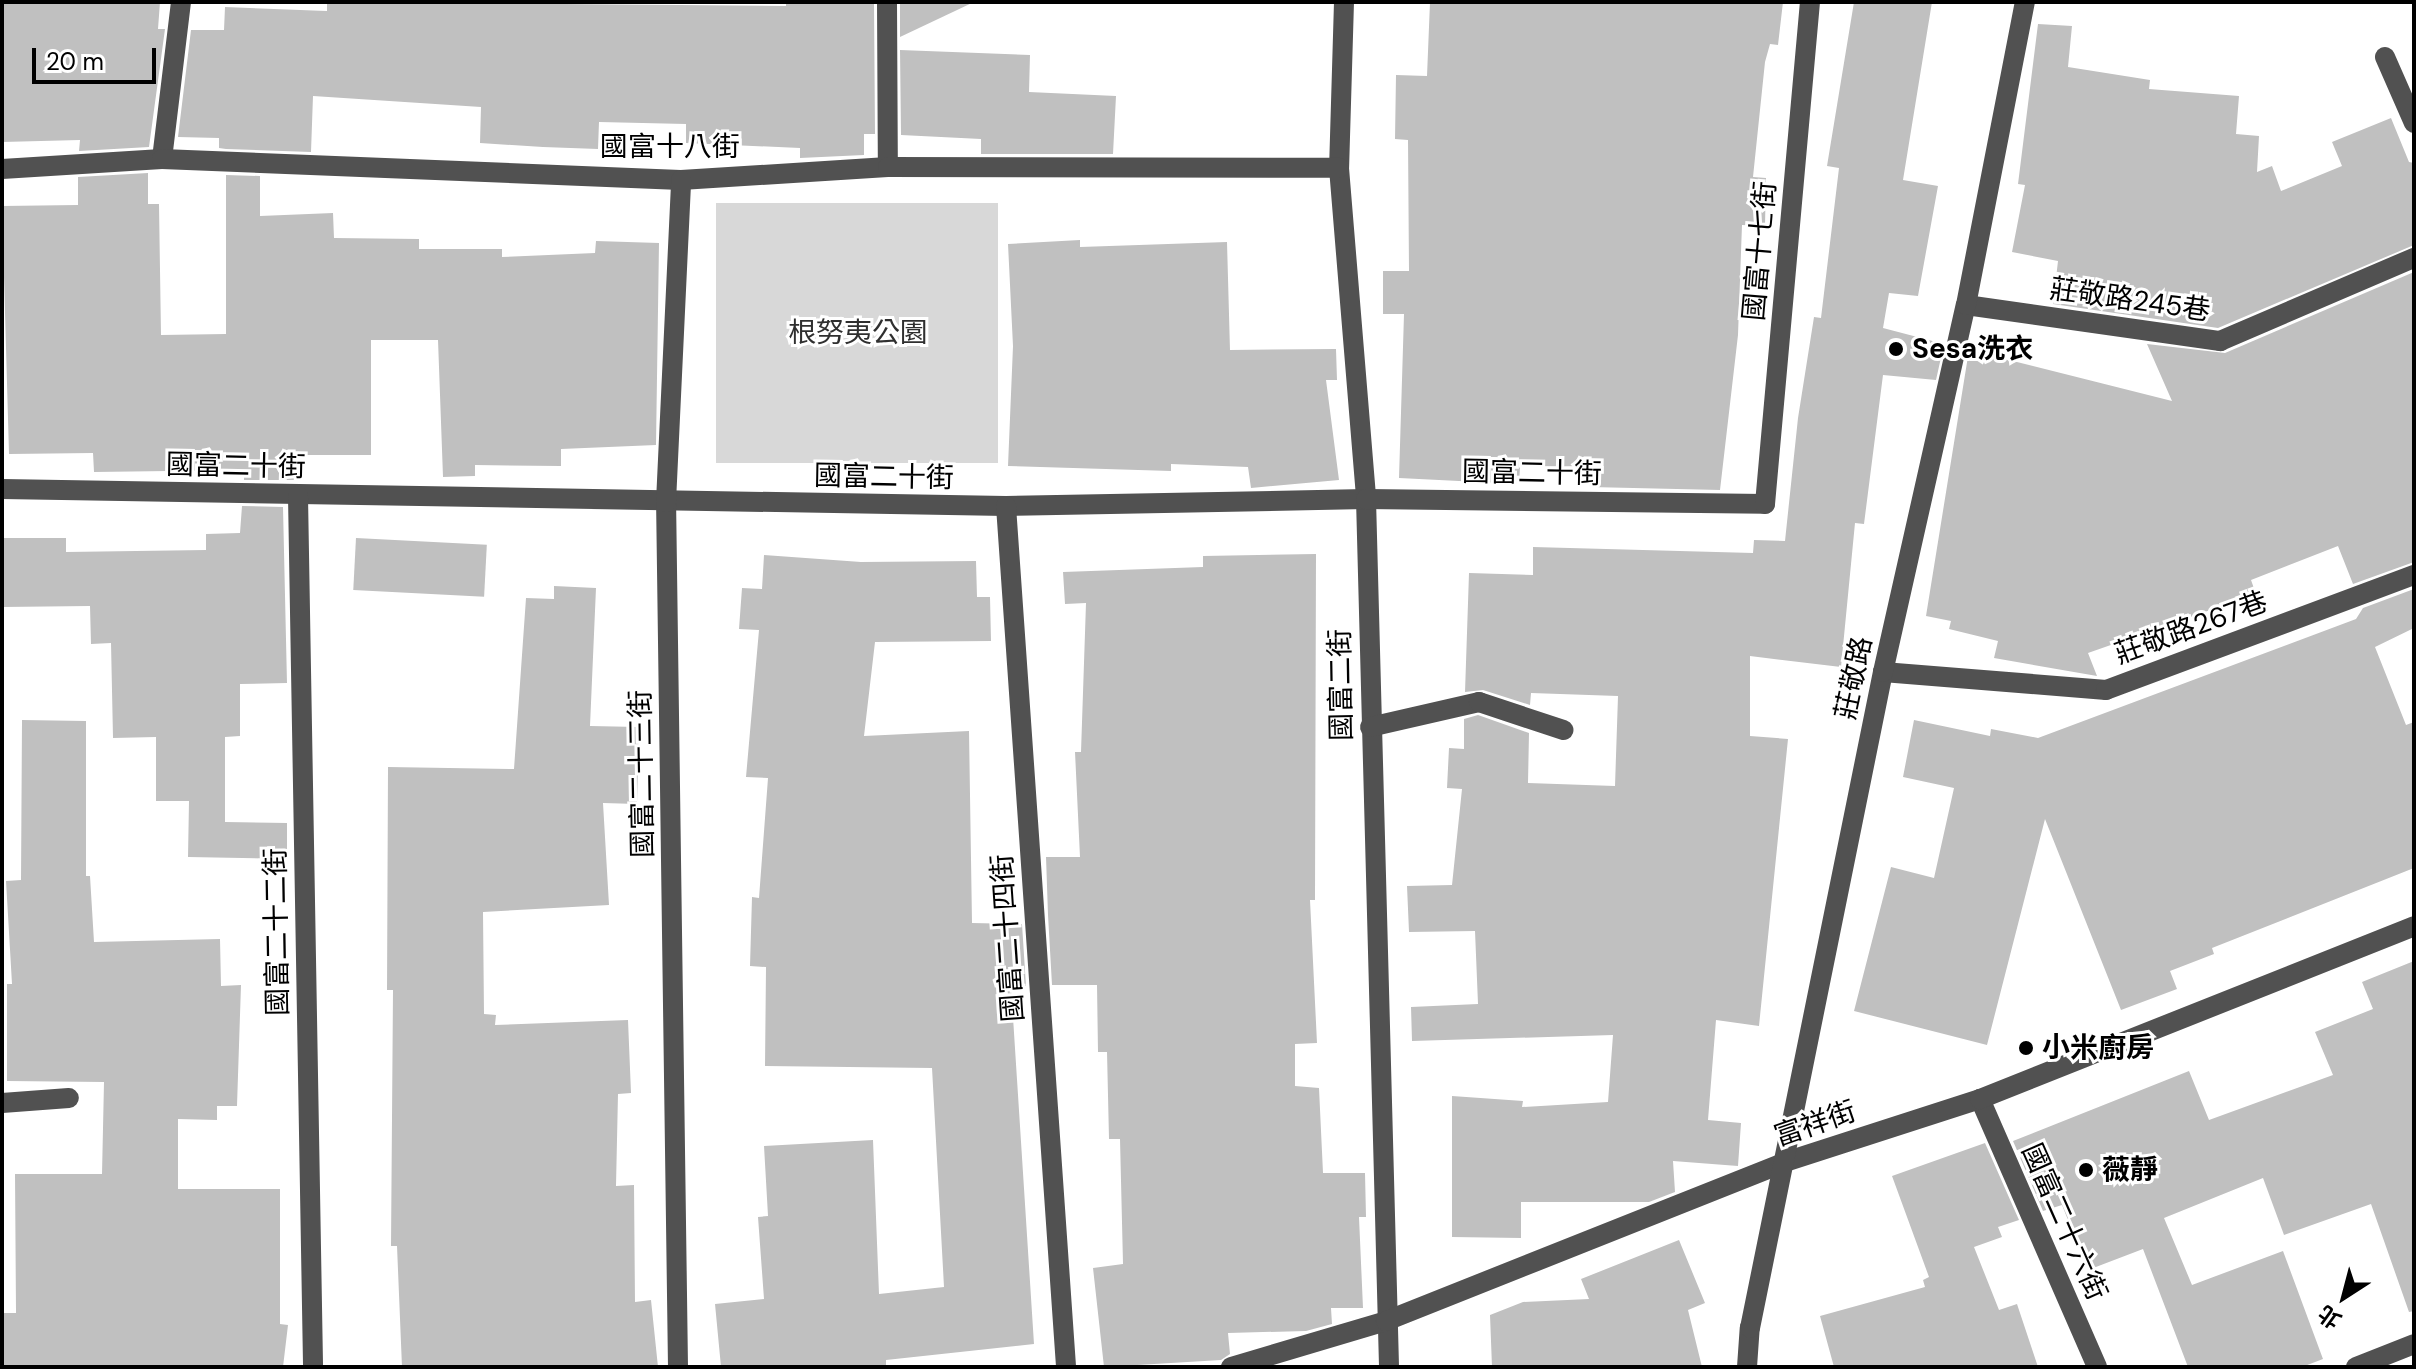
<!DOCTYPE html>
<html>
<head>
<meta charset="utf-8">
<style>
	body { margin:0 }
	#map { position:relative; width:2416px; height:1369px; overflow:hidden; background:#fff; font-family:"DM Sans","Noto Sans TC",sans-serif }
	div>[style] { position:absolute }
	.green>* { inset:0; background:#d8d8d8; transform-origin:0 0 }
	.building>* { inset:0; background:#c0c0c0; transform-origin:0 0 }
	.minor>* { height:20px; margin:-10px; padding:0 10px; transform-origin:10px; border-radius:10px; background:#515151 }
	.dots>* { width:22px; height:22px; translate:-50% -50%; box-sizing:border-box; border:4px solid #fff; border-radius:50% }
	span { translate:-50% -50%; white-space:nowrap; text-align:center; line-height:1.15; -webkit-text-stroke:6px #fff; paint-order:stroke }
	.street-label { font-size:28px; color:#000 }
	.park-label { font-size:28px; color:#2f2f2f }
	.poi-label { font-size:28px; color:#000; font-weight:700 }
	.left { translate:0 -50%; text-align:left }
	.frame { position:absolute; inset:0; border:4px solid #000; pointer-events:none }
	.north { position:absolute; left:2304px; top:1257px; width:80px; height:80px; -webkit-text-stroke:6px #fff; paint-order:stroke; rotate:216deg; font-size:22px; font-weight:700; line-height:32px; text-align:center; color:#000 }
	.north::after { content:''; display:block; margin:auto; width:28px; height:36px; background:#000; clip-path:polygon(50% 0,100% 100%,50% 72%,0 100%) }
	.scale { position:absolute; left:32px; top:48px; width:124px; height:36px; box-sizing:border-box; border:4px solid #000; border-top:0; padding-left:10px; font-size:24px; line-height:28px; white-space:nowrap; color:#000; -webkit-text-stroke:6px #fff; paint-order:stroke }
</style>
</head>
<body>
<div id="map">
	<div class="green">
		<i style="left:716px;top:203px;width:282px;height:260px"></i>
	</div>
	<div class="building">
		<i style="clip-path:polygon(2px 2px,160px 2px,158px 29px,165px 29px,149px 147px,79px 151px,80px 140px,2px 142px)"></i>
		<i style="clip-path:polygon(327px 2px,786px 6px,786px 2px,874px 2px,875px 134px,864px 134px,864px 155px,800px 158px,800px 148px,686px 143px,686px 124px,599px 122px,598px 149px,543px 147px,480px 143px,481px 107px,313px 96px,311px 152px,226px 149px,219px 148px,219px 138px,178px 137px,191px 30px,224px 30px,225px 7px,327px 11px)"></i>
		<i style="clip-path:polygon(900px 2px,974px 2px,900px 37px)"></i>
		<i style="clip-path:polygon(1430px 2px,1783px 2px,1778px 45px,1770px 44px,1765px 62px,1753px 177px,1766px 178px,1765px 226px,1742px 225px,1738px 335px,1720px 490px,1590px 487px,1588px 466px,1520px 467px,1519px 484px,1399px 478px,1404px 314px,1383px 314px,1383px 271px,1409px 271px,1408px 140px,1395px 139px,1396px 75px,1427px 76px)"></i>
		<i style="clip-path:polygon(1854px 2px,1932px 2px,1903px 180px,1938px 186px,1918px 296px,1889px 293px,1883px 328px,1944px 344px,1936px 380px,1883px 375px,1864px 524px,1855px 523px,1841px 667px,1750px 656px,1750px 736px,1788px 739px,1759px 1026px,1716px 1020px,1708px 1120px,1741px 1123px,1738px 1166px,1673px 1161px,1675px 1192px,1649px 1202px,1521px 1202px,1521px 1238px,1452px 1237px,1452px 1096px,1523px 1101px,1522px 1107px,1608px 1102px,1613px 1035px,1412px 1041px,1411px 1007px,1478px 1004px,1475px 931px,1409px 932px,1407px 886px,1452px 885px,1462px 789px,1447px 788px,1449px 748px,1464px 749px,1464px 719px,1478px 715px,1529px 733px,1528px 783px,1615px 786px,1618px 696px,1531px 693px,1530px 705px,1483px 690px,1465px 692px,1469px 573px,1533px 575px,1533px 547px,1753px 553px,1754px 540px,1785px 541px,1798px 418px,1814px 317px,1821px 318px,1839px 168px,1827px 166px)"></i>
		<i style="clip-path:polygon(2038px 24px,2072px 26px,2068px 67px,2150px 80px,2149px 89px,2239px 96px,2236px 134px,2259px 136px,2257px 172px,2272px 166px,2281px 191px,2342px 166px,2332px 142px,2391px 118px,2409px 162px,2414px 163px,2414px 245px,2218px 328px,2053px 304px,2058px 261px,2012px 252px,2025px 185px,2018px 184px)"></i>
		<i style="clip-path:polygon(900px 50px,1030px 55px,1029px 92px,1116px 96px,1113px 154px,981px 154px,981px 139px,901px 135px)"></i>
		<i style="clip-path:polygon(148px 173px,148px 204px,159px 204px,161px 335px,226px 334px,226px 175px,260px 176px,260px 216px,333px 213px,334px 238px,419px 239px,419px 249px,502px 249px,502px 257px,595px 253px,596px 241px,659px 243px,656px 445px,561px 449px,561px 466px,475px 465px,475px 476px,443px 477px,438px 340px,371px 340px,371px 455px,301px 455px,299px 480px,244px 480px,244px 470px,94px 472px,93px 453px,9px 454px,2px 206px,78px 205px,78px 177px)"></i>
		<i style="clip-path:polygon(1080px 240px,1080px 247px,1227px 242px,1230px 350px,1336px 349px,1337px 380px,1326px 380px,1339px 480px,1251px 488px,1248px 467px,1171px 464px,1171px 471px,1008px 466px,1013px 346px,1008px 244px)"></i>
		<i style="clip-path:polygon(2414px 272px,2414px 562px,2353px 584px,2338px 546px,2251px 580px,2256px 594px,2088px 653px,2097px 676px,1994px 658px,1998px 641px,1949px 629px,1951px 621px,1926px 616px,1969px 350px,2172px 401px,2147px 344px,2225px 353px)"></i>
		<i style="clip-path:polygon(242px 506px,283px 507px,287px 683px,240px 684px,240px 736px,225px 737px,225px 822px,287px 823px,287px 859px,188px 857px,189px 801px,156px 801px,156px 737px,113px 738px,111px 643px,91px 644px,90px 606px,2px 607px,2px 538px,66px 538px,66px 552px,206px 550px,206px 534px,240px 533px)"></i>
		<i style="left:356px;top:538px;width:131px;height:52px;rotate:3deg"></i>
		<i style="clip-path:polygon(1316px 554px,1315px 900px,1310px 900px,1317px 1043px,1295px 1044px,1295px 1086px,1319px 1088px,1323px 1173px,1365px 1173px,1366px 1217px,1359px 1217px,1363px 1308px,1331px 1308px,1332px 1324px,1306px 1331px,1228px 1333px,1230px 1354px,1221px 1360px,1104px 1367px,1093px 1268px,1123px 1264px,1120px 1139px,1109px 1139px,1107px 1052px,1098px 1052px,1097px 985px,1052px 985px,1048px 915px,1046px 857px,1080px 857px,1075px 752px,1081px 752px,1086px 603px,1065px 604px,1063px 572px,1203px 567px,1203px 556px)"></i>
		<i style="clip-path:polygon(764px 555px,861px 562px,976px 561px,977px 597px,990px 597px,991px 641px,875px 642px,864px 736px,969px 731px,972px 923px,1022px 924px,1026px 986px,1011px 986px,1034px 1344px,886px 1360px,886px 1367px,721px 1367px,715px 1304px,764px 1299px,758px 1217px,768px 1216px,764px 1146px,873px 1140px,879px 1294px,944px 1287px,932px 1068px,765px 1066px,766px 967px,750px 966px,752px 897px,759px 898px,768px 778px,746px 777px,759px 630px,739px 629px,742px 588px,762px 589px)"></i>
		<i style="clip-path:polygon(554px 586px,596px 588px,590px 726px,639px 727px,637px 804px,603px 803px,609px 905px,483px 912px,484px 1014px,496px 1015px,495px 1025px,628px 1020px,631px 1093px,618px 1094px,616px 1186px,634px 1185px,635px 1302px,651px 1300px,658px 1367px,402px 1367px,397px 1246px,391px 1246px,393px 990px,387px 990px,388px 767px,514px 769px,526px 598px,554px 599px)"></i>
		<i style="clip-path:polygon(2414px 589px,2414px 628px,2375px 647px,2406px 725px,2414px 722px,2414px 868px,2212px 948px,2214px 954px,2170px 971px,2177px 989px,2121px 1010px,2045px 819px,1987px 1045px,1854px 1011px,1891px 867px,1934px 878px,1954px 788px,1903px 777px,1914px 720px,1990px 736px,1991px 729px,2038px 738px,2356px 619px,2363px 608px)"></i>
		<i style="clip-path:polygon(22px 720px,86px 721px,86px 876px,90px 876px,94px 942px,220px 939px,221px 986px,241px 985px,237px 1106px,217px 1106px,217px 1120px,178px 1119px,178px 1189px,280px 1189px,280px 1324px,288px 1325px,283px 1367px,2px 1367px,2px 1313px,16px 1313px,15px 1174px,102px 1174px,104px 1082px,7px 1081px,7px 984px,12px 984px,6px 881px,21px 880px)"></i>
		<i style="clip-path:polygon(2414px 961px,2414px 1311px,2409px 1312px,2371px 1204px,2284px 1235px,2263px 1178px,2164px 1218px,2192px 1285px,2283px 1251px,2323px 1359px,2302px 1367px,2188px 1367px,2143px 1249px,2088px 1270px,2062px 1205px,2043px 1211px,2013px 1141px,2189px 1071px,2209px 1120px,2333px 1075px,2315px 1032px,2373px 1009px,2362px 982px)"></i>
		<i style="clip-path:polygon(1985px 1143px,2019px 1220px,1998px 1227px,2002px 1237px,1974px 1247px,1999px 1310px,2017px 1304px,2038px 1367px,1834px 1367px,1820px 1316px,1925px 1287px,1923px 1280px,1929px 1277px,1892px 1176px)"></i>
		<i style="clip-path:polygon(1679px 1240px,1705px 1303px,1688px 1310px,1702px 1367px,1492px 1367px,1490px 1315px,1523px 1302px,1589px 1299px,1581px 1279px)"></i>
	</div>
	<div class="minor">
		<i style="left:887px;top:2px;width:165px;rotate:89.7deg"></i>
		<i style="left:1344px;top:2px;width:166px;rotate:91.7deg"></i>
		<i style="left:1339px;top:168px;width:332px;rotate:85.3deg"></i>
		<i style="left:1366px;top:499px;width:868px;rotate:88.48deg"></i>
		<i style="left:2385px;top:57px;width:72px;rotate:66.3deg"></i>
		<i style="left:162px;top:159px;width:158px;rotate:-83.1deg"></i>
		<i style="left:2px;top:169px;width:160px;rotate:-3.6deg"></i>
		<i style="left:162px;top:159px;width:519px;rotate:2.32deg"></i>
		<i style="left:681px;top:180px;width:207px;rotate:-3.6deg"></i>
		<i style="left:888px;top:167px;width:451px;rotate:0.1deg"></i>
		<i style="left:1966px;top:305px;width:257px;rotate:8.1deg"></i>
		<i style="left:2220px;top:341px;width:211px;rotate:-23.2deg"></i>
		<i style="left:2px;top:489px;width:1004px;rotate:0.97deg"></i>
		<i style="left:1006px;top:506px;width:360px;rotate:-1.1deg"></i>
		<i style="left:1366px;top:499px;width:399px;rotate:0.7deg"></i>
		<i style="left:1765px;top:504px;width:504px;rotate:-84.88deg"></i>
		<i style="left:298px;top:496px;width:871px;rotate:89.01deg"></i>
		<i style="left:1006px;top:506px;width:863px;rotate:86.01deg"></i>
		<i style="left:1883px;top:672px;width:224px;rotate:4.6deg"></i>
		<i style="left:2106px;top:690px;width:329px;rotate:-20.5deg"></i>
		<i style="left:1370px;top:727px;width:112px;rotate:-12.9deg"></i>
		<i style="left:1479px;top:702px;width:89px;rotate:18.4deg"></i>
		<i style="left:1980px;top:1099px;width:292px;rotate:66.4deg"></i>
		<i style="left:2px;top:1103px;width:67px;rotate:-4.3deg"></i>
		<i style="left:678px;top:1367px;width:865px;rotate:-90.79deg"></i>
		<i style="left:666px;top:502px;width:322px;rotate:-87.3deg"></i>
		<i style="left:1231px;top:1367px;width:162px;rotate:-16.5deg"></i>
		<i style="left:1386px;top:1321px;width:430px;rotate:-21.7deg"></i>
		<i style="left:1785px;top:1162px;width:205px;rotate:-17.9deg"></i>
		<i style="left:1980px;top:1099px;width:467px;rotate:-21.7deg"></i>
		<i style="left:1747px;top:1367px;width:39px;rotate:-86deg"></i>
		<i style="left:1750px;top:1328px;width:669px;rotate:-78.54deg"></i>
		<i style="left:1883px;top:672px;width:376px;rotate:-77.3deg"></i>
		<i style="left:1966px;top:305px;width:309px;rotate:-79deg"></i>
		<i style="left:2356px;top:1367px;width:62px;rotate:-21.6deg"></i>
	</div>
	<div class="dots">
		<i style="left:1896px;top:349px;background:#000"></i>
		<i style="left:2026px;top:1048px;background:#000"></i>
		<i style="left:2086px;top:1170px;background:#000"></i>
	</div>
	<div class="street-label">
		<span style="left:670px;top:147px">國富十八街</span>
		<span style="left:1760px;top:251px;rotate:-85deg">國富十七街</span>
		<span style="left:2130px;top:300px;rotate:8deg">莊敬路245巷</span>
		<span style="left:236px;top:466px;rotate:1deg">國富二十街</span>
		<span style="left:1532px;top:473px;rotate:1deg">國富二十街</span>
		<span style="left:884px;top:477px;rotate:1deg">國富二十街</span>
		<span style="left:2191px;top:628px;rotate:-20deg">莊敬路267巷</span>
		<span style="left:1854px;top:678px;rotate:-78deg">莊敬路</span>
		<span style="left:1341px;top:685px;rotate:-91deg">國富二街</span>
		<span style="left:642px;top:774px;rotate:-91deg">國富二十三街</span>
		<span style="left:277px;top:932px;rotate:-91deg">國富二十二街</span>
		<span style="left:1008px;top:938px;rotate:-94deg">國富二十四街</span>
		<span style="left:1815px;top:1124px;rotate:-19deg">富祥街</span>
		<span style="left:2064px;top:1222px;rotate:66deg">國富二十六街</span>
	</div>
	<div class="park-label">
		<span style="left:858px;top:333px">根努夷公園</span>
	</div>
	<div class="poi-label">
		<span class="left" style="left:1912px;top:349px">Sesa洗衣</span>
		<span class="left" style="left:2042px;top:1048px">小米廚房</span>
		<span class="left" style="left:2102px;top:1170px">薇靜</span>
	</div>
	<div class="frame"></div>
	<div class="north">北</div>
	<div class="scale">20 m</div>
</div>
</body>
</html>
